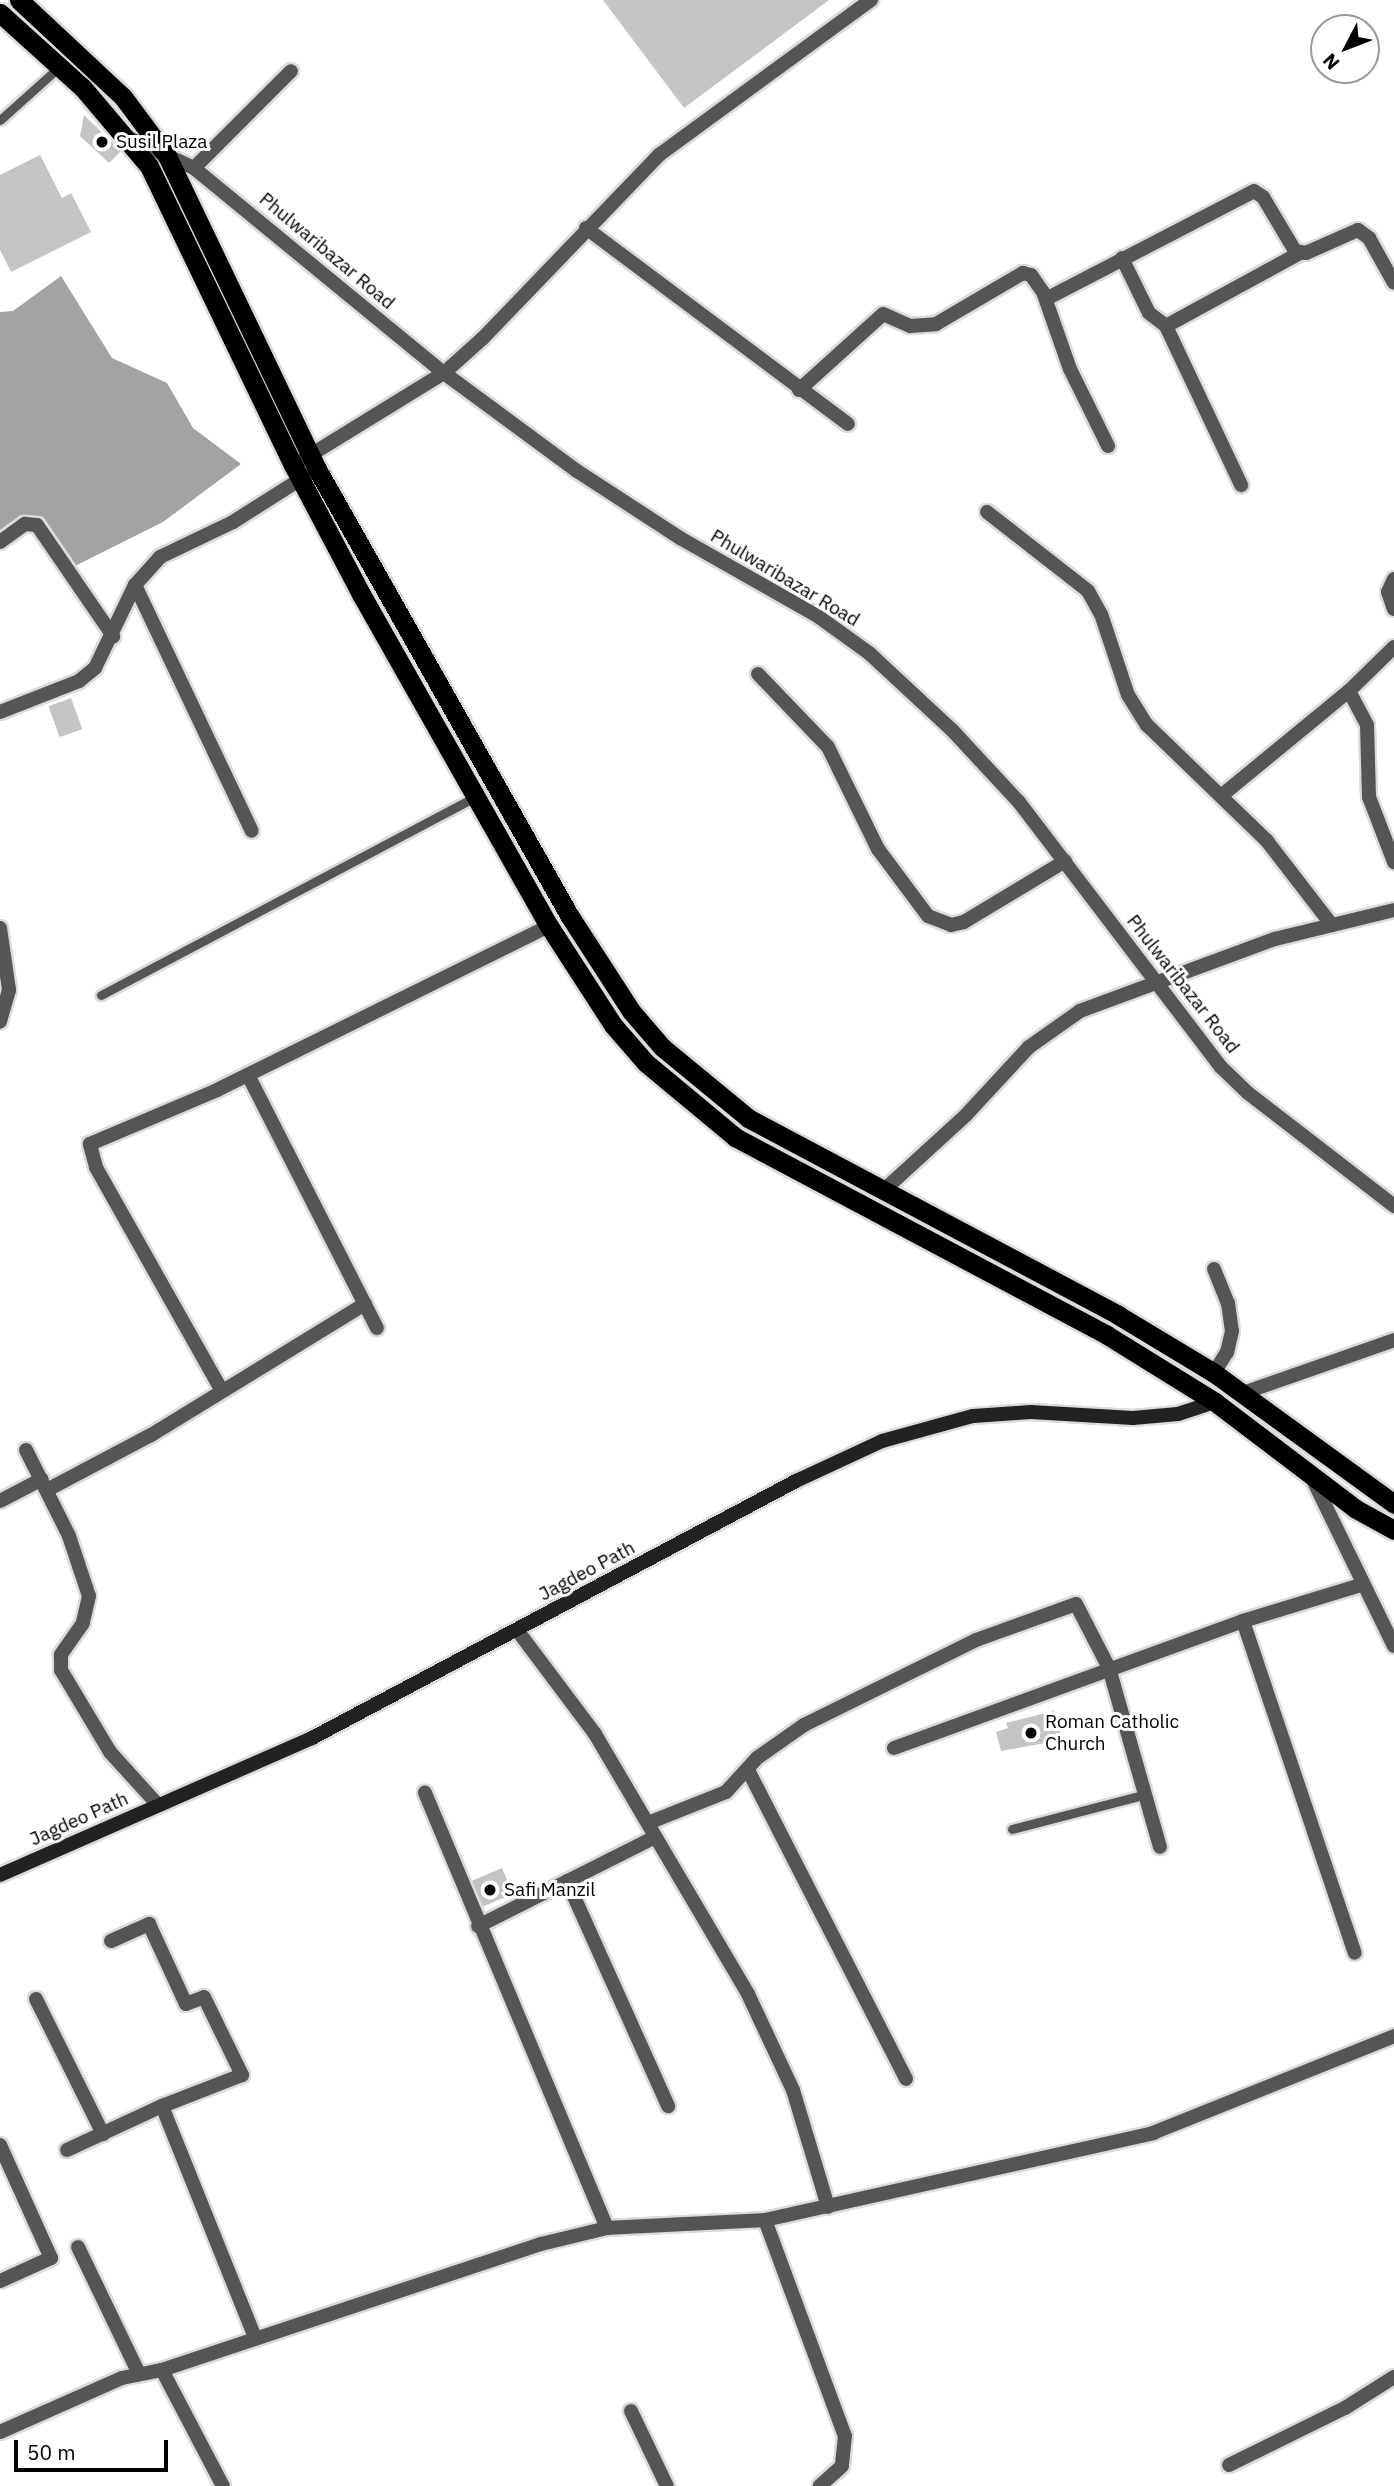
<!DOCTYPE html>
<html>
<head>
<meta charset="utf-8">
<style>
	body { margin:0 }
	#map { position:relative; width:1394px; height:2486px; overflow:hidden; background:#fff; font-family:"IBM Plex Sans",sans-serif }
	div>[style] { position:absolute }
	.water>* { inset:0; background:#a3a3a3 }
	.building>* { inset:0; background:#c4c4c4; transform-origin:0 0 }
	.roads { filter:drop-shadow(2px 0 #dbdbdb) drop-shadow(-2px 0 #dbdbdb) drop-shadow(0 2px #dbdbdb) drop-shadow(0 -2px #dbdbdb) }
	.service>* { height:9px; margin:-4.5px; padding:0 4.5px; transform-origin:4.5px; border-radius:4.5px; background:#555 }
	.minor>* { height:14px; margin:-7px; padding:0 7px; transform-origin:7px; border-radius:7px; background:#555 }
	.secondary>* { height:14px; margin:-7px; padding:0 7px; transform-origin:7px; border-radius:7px; background:#222 }
	.trunk>* { height:19px; margin:-9.5px; padding:0 9.5px; transform-origin:9.5px; border-radius:9.5px; background:#000 }
	.dots>* { width:19px; height:19px; translate:-50% -50%; box-sizing:border-box; border:4px solid #fff; border-radius:50% }
	span { translate:-50% -50%; white-space:nowrap; text-align:center; line-height:1.15; -webkit-text-stroke:6px #fff; paint-order:stroke }
	.poi-label { font-size:19px; color:#000 }
	.left { translate:0 -50%; text-align:left }
	.street-label { font-size:19px; color:#000 }
	.north { position:absolute; left:1310px; top:14px; width:70px; height:70px; box-sizing:border-box; background:#fff; border:2px solid #999; border-radius:50%; rotate:228deg; font-size:19px; font-weight:700; line-height:28px; text-align:center; color:#000 }
	.north::after { content:''; display:block; margin:auto; width:24px; height:32px; background:#000; clip-path:polygon(50% 0,100% 100%,50% 72%,0 100%) }
	.scale { position:absolute; left:14px; top:2440px; width:154px; height:32px; box-sizing:border-box; border:4px solid #000; border-top:0; padding-left:9px; font-size:21px; line-height:24px; white-space:nowrap; color:#000; -webkit-text-stroke:5px #fff; paint-order:stroke }
</style>
</head>
<body>
<div id="map">
	<div class="water">
		<i style="clip-path:polygon(61px 276px,112px 358px,167px 383px,193px 428px,241px 464px,163px 522px,67px 570px,37px 525px,0 549px,0 312px,13px 311px)"></i>
	</div>
	<div class="building">
		<i style="clip-path:polygon(603px 0,829px 0,684px 108px)"></i>
		<i style="clip-path:polygon(84px 115px,121px 151px,109px 163px,80px 136px)"></i>
		<i style="clip-path:polygon(40px 155px,62px 198px,71px 193px,91px 232px,11px 272px,0 250px,0 175px)"></i>
		<i style="left:71px;top:698px;width:33px;height:24px;rotate:70deg"></i>
		<i style="clip-path:polygon(1054px 1711px,1062px 1740px,1001px 1751px,996px 1732px,1008px 1728px,1006px 1723px)"></i>
		<i style="left:502px;top:1868px;width:28px;height:33px;rotate:67deg"></i>
	</div>
	<div class="roads">
		<div class="service">
			<i style="left:0;top:120px;width:79px;rotate:-41.9deg"></i>
			<i style="left:101px;top:995px;width:425px;rotate:-27.9deg"></i>
			<i style="left:1012px;top:1829px;width:138px;rotate:-14.6deg"></i>
		</div>
		<div class="minor">
			<i style="left:129px;top:138px;width:72px;rotate:24.8deg"></i>
			<i style="left:194px;top:168px;width:323px;rotate:39.4deg"></i>
			<i style="left:444px;top:373px;width:165px;rotate:36.4deg"></i>
			<i style="left:577px;top:471px;width:123px;rotate:33deg"></i>
			<i style="left:680px;top:538px;width:160px;rotate:29.6deg"></i>
			<i style="left:819px;top:617px;width:62px;rotate:35.8deg"></i>
			<i style="left:869px;top:653px;width:113px;rotate:42.9deg"></i>
			<i style="left:952px;top:730px;width:98px;rotate:47.1deg"></i>
			<i style="left:1019px;top:802px;width:333px;rotate:52.7deg"></i>
			<i style="left:1221px;top:1067px;width:37px;rotate:44deg"></i>
			<i style="left:1248px;top:1093px;width:185px;rotate:37.7deg"></i>
			<i style="left:194px;top:168px;width:137px;rotate:-45deg"></i>
			<i style="left:586px;top:228px;width:327px;rotate:36.8deg"></i>
			<i style="left:1122px;top:258px;width:61px;rotate:63.9deg"></i>
			<i style="left:1149px;top:313px;width:21px;rotate:37deg"></i>
			<i style="left:1166px;top:326px;width:153px;rotate:-28.6deg"></i>
			<i style="left:1046px;top:299px;width:234px;rotate:-27.4deg"></i>
			<i style="left:1254px;top:191px;width:11px;rotate:34deg"></i>
			<i style="left:1263px;top:197px;width:63px;rotate:59.3deg"></i>
			<i style="left:1295px;top:251px;width:11px;rotate:10deg"></i>
			<i style="left:1306px;top:253px;width:57px;rotate:-23.9deg"></i>
			<i style="left:1358px;top:230px;width:14px;rotate:36deg"></i>
			<i style="left:1369px;top:238px;width:51px;rotate:60.9deg"></i>
			<i style="left:1166px;top:326px;width:176px;rotate:64.7deg"></i>
			<i style="left:799px;top:390px;width:113px;rotate:-42.1deg"></i>
			<i style="left:883px;top:314px;width:30px;rotate:24deg"></i>
			<i style="left:910px;top:326px;width:26px;rotate:-4deg"></i>
			<i style="left:936px;top:324px;width:101px;rotate:-30.4deg"></i>
			<i style="left:1023px;top:273px;width:8px;rotate:14deg"></i>
			<i style="left:1031px;top:275px;width:21px;rotate:55deg"></i>
			<i style="left:1043px;top:292px;width:82px;rotate:70.7deg"></i>
			<i style="left:1070px;top:369px;width:86px;rotate:63.7deg"></i>
			<i style="left:304px;top:459px;width:164px;rotate:-31.6deg"></i>
			<i style="left:444px;top:373px;width:52px;rotate:-41.9deg"></i>
			<i style="left:483px;top:338px;width:254px;rotate:-46.1deg"></i>
			<i style="left:659px;top:155px;width:263px;rotate:-36.2deg"></i>
			<i style="left:987px;top:512px;width:128px;rotate:38deg"></i>
			<i style="left:1088px;top:591px;width:26px;rotate:61deg"></i>
			<i style="left:1101px;top:614px;width:85px;rotate:71.6deg"></i>
			<i style="left:1128px;top:695px;width:36px;rotate:58deg"></i>
			<i style="left:1147px;top:725px;width:167px;rotate:44deg"></i>
			<i style="left:1267px;top:841px;width:106px;rotate:52.3deg"></i>
			<i style="left:0;top:542px;width:31px;rotate:-36deg"></i>
			<i style="left:25px;top:524px;width:12px;rotate:5deg"></i>
			<i style="left:37px;top:525px;width:135px;rotate:55.6deg"></i>
			<i style="left:1394px;top:579px;width:14px;rotate:115deg"></i>
			<i style="left:1388px;top:592px;width:18px;rotate:71deg"></i>
			<i style="left:135px;top:585px;width:272px;rotate:64.6deg"></i>
			<i style="left:758px;top:674px;width:101px;rotate:46.2deg"></i>
			<i style="left:828px;top:747px;width:114px;rotate:63.9deg"></i>
			<i style="left:878px;top:849px;width:84px;rotate:53.3deg"></i>
			<i style="left:928px;top:916px;width:25px;rotate:21deg"></i>
			<i style="left:951px;top:925px;width:13px;rotate:-13deg"></i>
			<i style="left:964px;top:922px;width:118px;rotate:-31.1deg"></i>
			<i style="left:1349px;top:691px;width:38px;rotate:62deg"></i>
			<i style="left:1367px;top:725px;width:72px;rotate:88.4deg"></i>
			<i style="left:1369px;top:797px;width:70px;rotate:69deg"></i>
			<i style="left:0;top:712px;width:85px;rotate:-21.4deg"></i>
			<i style="left:79px;top:681px;width:21px;rotate:-39deg"></i>
			<i style="left:95px;top:668px;width:92px;rotate:-64.3deg"></i>
			<i style="left:135px;top:585px;width:38px;rotate:-48deg"></i>
			<i style="left:160px;top:557px;width:81px;rotate:-25.6deg"></i>
			<i style="left:233px;top:522px;width:88px;rotate:-32.4deg"></i>
			<i style="left:1221px;top:796px;width:166px;rotate:-39.4deg"></i>
			<i style="left:1349px;top:691px;width:63px;rotate:-44.4deg"></i>
			<i style="left:0;top:928px;width:63px;rotate:81.7deg"></i>
			<i style="left:9px;top:990px;width:33px;rotate:106deg"></i>
			<i style="left:248px;top:1075px;width:284px;rotate:63deg"></i>
			<i style="left:884px;top:1190px;width:111px;rotate:-42.4deg"></i>
			<i style="left:966px;top:1115px;width:93px;rotate:-47.2deg"></i>
			<i style="left:1029px;top:1047px;width:62px;rotate:-35.2deg"></i>
			<i style="left:1080px;top:1011px;width:208px;rotate:-20.3deg"></i>
			<i style="left:1275px;top:939px;width:122px;rotate:-13.7deg"></i>
			<i style="left:1214px;top:1269px;width:37px;rotate:68deg"></i>
			<i style="left:1228px;top:1303px;width:28px;rotate:82deg"></i>
			<i style="left:1232px;top:1331px;width:22px;rotate:103deg"></i>
			<i style="left:1227px;top:1352px;width:25px;rotate:122deg"></i>
			<i style="left:222px;top:1391px;width:257px;rotate:-119.4deg"></i>
			<i style="left:96px;top:1167px;width:24px;rotate:-105deg"></i>
			<i style="left:90px;top:1144px;width:138px;rotate:-23deg"></i>
			<i style="left:217px;top:1090px;width:370px;rotate:-26.3deg"></i>
			<i style="left:1243px;top:1393px;width:160px;rotate:-19.3deg"></i>
			<i style="left:26px;top:1450px;width:96px;rotate:63.4deg"></i>
			<i style="left:69px;top:1536px;width:63px;rotate:71.6deg"></i>
			<i style="left:89px;top:1596px;width:28px;rotate:103deg"></i>
			<i style="left:83px;top:1623px;width:39px;rotate:125deg"></i>
			<i style="left:61px;top:1655px;width:15px;rotate:90deg"></i>
			<i style="left:61px;top:1670px;width:96px;rotate:59.1deg"></i>
			<i style="left:110px;top:1752px;width:72px;rotate:47.8deg"></i>
			<i style="left:1311px;top:1476px;width:189px;rotate:64deg"></i>
			<i style="left:47px;top:1490px;width:118px;rotate:-27.9deg"></i>
			<i style="left:151px;top:1435px;width:251px;rotate:-31.5deg"></i>
			<i style="left:0;top:1501px;width:47px;rotate:-27.6deg"></i>
			<i style="left:1243px;top:1621px;width:350px;rotate:71.4deg"></i>
			<i style="left:517px;top:1630px;width:130px;rotate:53.1deg"></i>
			<i style="left:595px;top:1734px;width:302px;rotate:59.5deg"></i>
			<i style="left:748px;top:1994px;width:106px;rotate:64.9deg"></i>
			<i style="left:793px;top:2090px;width:122px;rotate:73.3deg"></i>
			<i style="left:894px;top:1748px;width:371px;rotate:-20deg"></i>
			<i style="left:1243px;top:1621px;width:123px;rotate:-17deg"></i>
			<i style="left:748px;top:1770px;width:347px;rotate:62.9deg"></i>
			<i style="left:648px;top:1823px;width:84px;rotate:-21.7deg"></i>
			<i style="left:726px;top:1792px;width:46px;rotate:-47.6deg"></i>
			<i style="left:757px;top:1758px;width:57px;rotate:-35.1deg"></i>
			<i style="left:804px;top:1725px;width:192px;rotate:-26.3deg"></i>
			<i style="left:976px;top:1640px;width:106px;rotate:-19.8deg"></i>
			<i style="left:1076px;top:1604px;width:72px;rotate:62.7deg"></i>
			<i style="left:1109px;top:1668px;width:186px;rotate:74.1deg"></i>
			<i style="left:567px;top:1881px;width:247px;rotate:65.8deg"></i>
			<i style="left:478px;top:1926px;width:198px;rotate:-26.7deg"></i>
			<i style="left:111px;top:1941px;width:42px;rotate:-24.1deg"></i>
			<i style="left:149px;top:1924px;width:88px;rotate:65.2deg"></i>
			<i style="left:186px;top:2004px;width:19px;rotate:-21deg"></i>
			<i style="left:204px;top:1997px;width:87px;rotate:64deg"></i>
			<i style="left:242px;top:2075px;width:86px;rotate:158.8deg"></i>
			<i style="left:36px;top:1999px;width:151px;rotate:63.6deg"></i>
			<i style="left:0;top:2145px;width:124px;rotate:65.7deg"></i>
			<i style="left:51px;top:2258px;width:56px;rotate:155.7deg"></i>
			<i style="left:67px;top:2150px;width:105px;rotate:-24.9deg"></i>
			<i style="left:162px;top:2106px;width:249px;rotate:68.1deg"></i>
			<i style="left:765px;top:2220px;width:398px;rotate:-12.6deg"></i>
			<i style="left:1153px;top:2133px;width:260px;rotate:-21.9deg"></i>
			<i style="left:607px;top:2228px;width:158px;rotate:-2.9deg"></i>
			<i style="left:765px;top:2220px;width:230px;rotate:69.7deg"></i>
			<i style="left:845px;top:2436px;width:30px;rotate:96deg"></i>
			<i style="left:842px;top:2466px;width:30px;rotate:138deg"></i>
			<i style="left:78px;top:2247px;width:141px;rotate:64.3deg"></i>
			<i style="left:162px;top:2370px;width:131px;rotate:62.3deg"></i>
			<i style="left:631px;top:2411px;width:83px;rotate:64.4deg"></i>
			<i style="left:0;top:2432px;width:133px;rotate:-23.9deg"></i>
			<i style="left:122px;top:2378px;width:41px;rotate:-11.3deg"></i>
			<i style="left:162px;top:2370px;width:399px;rotate:-18.4deg"></i>
			<i style="left:541px;top:2244px;width:68px;rotate:-13.6deg"></i>
			<i style="left:607px;top:2228px;width:472px;rotate:-112.7deg"></i>
			<i style="left:1229px;top:2465px;width:129px;rotate:-26.2deg"></i>
			<i style="left:1345px;top:2408px;width:58px;rotate:-32.3deg"></i>
		</div>
		<div class="secondary">
			<i style="left:0;top:1875px;width:341px;rotate:-23.7deg"></i>
			<i style="left:312px;top:1738px;width:548px;rotate:-27.97deg"></i>
			<i style="left:796px;top:1481px;width:95px;rotate:-24.9deg"></i>
			<i style="left:882px;top:1441px;width:94px;rotate:-15.4deg"></i>
			<i style="left:973px;top:1416px;width:58px;rotate:-3.9deg"></i>
			<i style="left:1031px;top:1412px;width:102px;rotate:3.4deg"></i>
			<i style="left:1133px;top:1418px;width:45px;rotate:-5.1deg"></i>
			<i style="left:1178px;top:1414px;width:39px;rotate:-18deg"></i>
		</div>
		<div class="trunk">
			<i style="left:19px;top:0;width:142px;rotate:43deg"></i>
			<i style="left:123px;top:97px;width:74px;rotate:53.3deg"></i>
			<i style="left:167px;top:156px;width:347px;rotate:64.4deg"></i>
			<i style="left:317px;top:469px;width:512px;rotate:60.53deg"></i>
			<i style="left:569px;top:915px;width:114px;rotate:57.1deg"></i>
			<i style="left:631px;top:1011px;width:48px;rotate:49.3deg"></i>
			<i style="left:662px;top:1047px;width:112px;rotate:39.5deg"></i>
			<i style="left:748px;top:1118px;width:419px;rotate:28deg"></i>
			<i style="left:1118px;top:1315px;width:112px;rotate:31.1deg"></i>
			<i style="left:1214px;top:1373px;width:223px;rotate:36deg"></i>
			<i style="left:0;top:13px;width:112px;rotate:42.1deg"></i>
			<i style="left:83px;top:88px;width:102px;rotate:49.8deg"></i>
			<i style="left:149px;top:166px;width:332px;rotate:64.3deg"></i>
			<i style="left:293px;top:465px;width:146px;rotate:62.2deg"></i>
			<i style="left:361px;top:594px;width:382px;rotate:60.5deg"></i>
			<i style="left:549px;top:926px;width:118px;rotate:57.1deg"></i>
			<i style="left:613px;top:1025px;width:50px;rotate:49deg"></i>
			<i style="left:646px;top:1063px;width:116px;rotate:39.7deg"></i>
			<i style="left:735px;top:1137px;width:421px;rotate:28deg"></i>
			<i style="left:1107px;top:1335px;width:127px;rotate:31.8deg"></i>
			<i style="left:1215px;top:1402px;width:177px;rotate:37.2deg"></i>
			<i style="left:1356px;top:1509px;width:43px;rotate:28.9deg"></i>
		</div>
	</div>
	<div class="dots">
		<i style="left:102px;top:142px;background:#000"></i>
		<i style="left:1031px;top:1733px;background:#000"></i>
		<i style="left:490px;top:1890px;background:#000"></i>
	</div>
	<div class="poi-label">
		<span class="left" style="left:116px;top:142px">Susil Plaza</span>
		<span class="left" style="left:1045px;top:1733px">Roman Catholic<br>Church</span>
		<span class="left" style="left:504px;top:1890px">Safi Manzil</span>
	</div>
	<div class="street-label">
		<span style="left:327px;top:251px;rotate:40deg">Phulwaribazar Road</span>
		<span style="left:785px;top:578px;rotate:31deg">Phulwaribazar Road</span>
		<span style="left:1183px;top:984px;rotate:52deg">Phulwaribazar Road</span>
		<span style="left:587px;top:1571px;rotate:-28deg">Jagdeo Path</span>
		<span style="left:79px;top:1819px;rotate:-24deg">Jagdeo Path</span>
	</div>
	<div class="north">N</div>
	<div class="scale">50 m</div>
</div>
</body>
</html>
